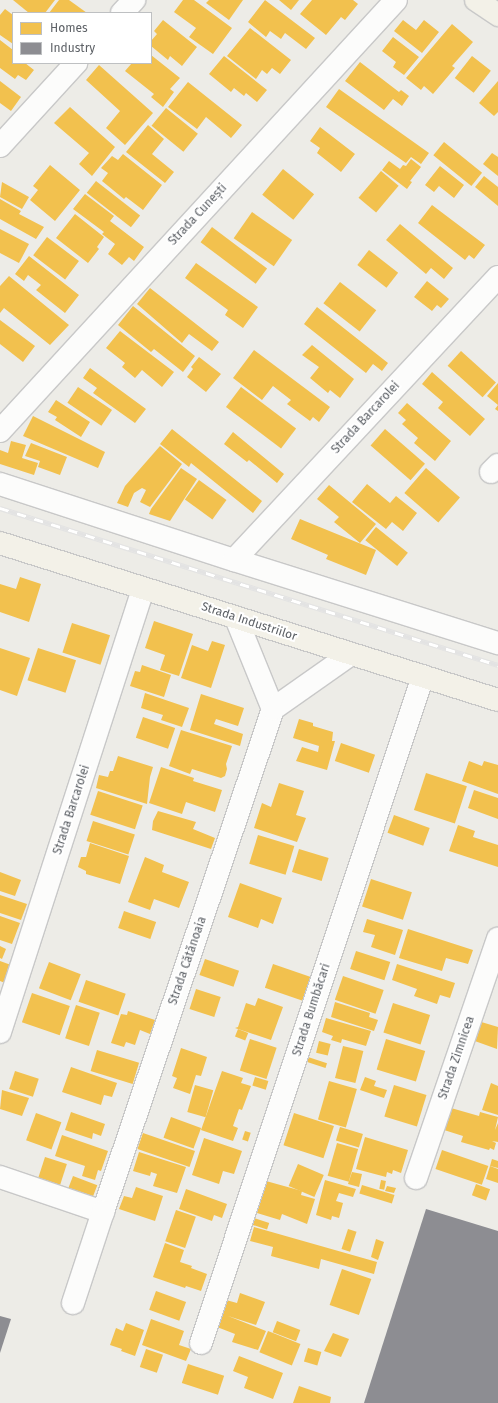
<!DOCTYPE html>
<html>
<head>
<meta charset="utf-8">
<style>
	body { margin:0 }
	#map { position:relative; width:498px; height:1403px; overflow:hidden; background:#edece7; font-family:"Fira Sans",sans-serif }
	div>[style] { position:absolute }
	.homes>* { inset:0; background:#f2c14e; transform-origin:0 0 }
	.industry>* { inset:0; background:#8d8d92 }
	.roads { filter:drop-shadow(1px 0 #c8c8c8) drop-shadow(-1px 0 #c8c8c8) drop-shadow(0 1px #c8c8c8) drop-shadow(0 -1px #c8c8c8) }
	.minor>* { height:22px; margin:-11px; padding:0 11px; transform-origin:11px; border-radius:11px; background:#fcfcfb }
	.major>* { height:22px; margin:-11px; padding:0 11px; transform-origin:11px; border-radius:11px; background:#f3f1e8 }
	.rail>* { height:4.5px; margin-top:-2.25px; transform-origin:0; background:repeating-linear-gradient(90deg,#fff 0 9px,#e3e3e3 0 18px); box-sizing:border-box; border-block:1px solid #e3e3e3 }
	span { translate:-50% -50%; white-space:nowrap; text-align:center; line-height:1.15; -webkit-text-stroke:4px #fff; paint-order:stroke }
	.street-label { font-size:12px; color:#5d6166 }
	.legend { position:absolute; left:12px; top:12px; width:140px; height:52px; box-sizing:border-box; background:#fff; border:1px solid #bec0c2; margin:0; padding:5px 7px; list-style:none; font-size:12px; color:#5d6166 }
	.legend li { display:flex; align-items:center; gap:8px; height:20px }
	.legend b { width:20px; border:1px solid #bec0c2 }
</style>
</head>
<body>
<div id="map">
	<div class="homes">
		<i style="clip-path:polygon(13px 0,55px 0,45px 13px,29px 13px)"></i>
		<i style="clip-path:polygon(59px 0,69px 0,87px 13px,49px 13px)"></i>
		<i style="clip-path:polygon(183px 0,194px 0,232px 28px,213px 54px,189px 37px,196px 28px,174px 12px)"></i>
		<i style="clip-path:polygon(209px 0,243px 0,229px 20px,206px 3px)"></i>
		<i style="clip-path:polygon(265px 0,315px 38px,306px 49px,285px 33px,281px 39px,270px 31px,266px 37px,248px 22px)"></i>
		<i style="clip-path:polygon(279px 0,299px 0,291px 10px)"></i>
		<i style="clip-path:polygon(312px 0,353px 0,358px 4px,345px 20px,341px 17px,326px 35px,300px 14px)"></i>
		<i style="clip-path:polygon(5px 9px,13px 15px,13px 44px,0 35px,0 15px)"></i>
		<i style="clip-path:polygon(163px 20px,197px 47px,182px 66px,170px 56px,168px 60px,151px 46px,151px 41px,157px 34px,154px 31px)"></i>
		<i style="clip-path:polygon(403px 20px,416px 30px,424px 20px,439px 32px,422px 53px,394px 31px)"></i>
		<i style="clip-path:polygon(452px 24px,473px 42px,452px 66px,455px 68px,433px 94px,424px 86px,421px 90px,406px 78px)"></i>
		<i style="clip-path:polygon(250px 28px,291px 60px,280px 74px,272px 68px,267px 74px,262px 70px,256px 79px,227px 56px)"></i>
		<i style="clip-path:polygon(393px 37px,419px 57px,404px 75px,393px 67px,396px 62px,382px 51px)"></i>
		<i style="clip-path:polygon(0 40px,13px 50px,13px 63px,25px 63px,34px 70px,26px 80px,18px 75px,15px 79px,0 68px)"></i>
		<i style="clip-path:polygon(151px 55px,180px 78px,170px 89px,174px 92px,163px 107px,151px 97px,154px 94px,125px 71px,132px 63px,151px 63px)"></i>
		<i style="clip-path:polygon(224px 56px,267px 90px,257px 102px,246px 93px,244px 96px,234px 88px,231px 92px,209px 74px)"></i>
		<i style="left:472px;top:56px;width:24px;height:28px;rotate:38deg"></i>
		<i style="clip-path:polygon(360px 62px,399px 92px,401px 90px,409px 96px,402px 106px,393px 99px,384px 110px,345px 81px)"></i>
		<i style="clip-path:polygon(99px 65px,153px 113px,125px 145px,106px 128px,120px 111px,86px 80px)"></i>
		<i style="clip-path:polygon(0 81px,21px 97px,11px 111px,0 103px)"></i>
		<i style="clip-path:polygon(498px 81px,498px 112px,494px 116px,479px 103px)"></i>
		<i style="clip-path:polygon(188px 82px,242px 125px,231px 138px,206px 117px,197px 129px,168px 107px)"></i>
		<i style="clip-path:polygon(339px 89px,429px 153px,421px 164px,411px 157px,406px 163px,326px 107px)"></i>
		<i style="clip-path:polygon(70px 107px,115px 147px,92px 176px,79px 164px,89px 153px,54px 123px)"></i>
		<i style="left:166px;top:108px;width:41px;height:23px;rotate:39deg"></i>
		<i style="clip-path:polygon(148px 125px,164px 139px,152px 154px,174px 172px,165px 183px,126px 152px)"></i>
		<i style="clip-path:polygon(320px 127px,355px 154px,341px 172px,317px 153px,320px 148px,310px 141px)"></i>
		<i style="left:444px;top:142px;width:49px;height:17px;rotate:39deg"></i>
		<i style="clip-path:polygon(492px 153px,498px 157px,498px 176px,483px 164px)"></i>
		<i style="clip-path:polygon(123px 154px,162px 185px,143px 210px,126px 197px,124px 199px,102px 181px,108px 173px,101px 168px,112px 156px,118px 160px)"></i>
		<i style="clip-path:polygon(411px 159px,421px 167px,410px 181px,412px 182px,407px 189px,382px 170px,389px 161px,400px 169px,403px 165px,406px 166px)"></i>
		<i style="clip-path:polygon(50px 165px,80px 190px,55px 221px,30px 200px,38px 190px,33px 186px)"></i>
		<i style="clip-path:polygon(440px 166px,464px 185px,454px 198px,439px 186px,434px 192px,425px 185px)"></i>
		<i style="left:283px;top:169px;width:40px;height:33px;rotate:39deg"></i>
		<i style="left:381px;top:171px;width:23px;height:35px;rotate:40deg"></i>
		<i style="clip-path:polygon(484px 176px,498px 187px,498px 206px,475px 187px)"></i>
		<i style="left:96px;top:181px;width:56px;height:15px;rotate:38deg"></i>
		<i style="clip-path:polygon(2px 182px,29px 197px,22px 209px,0 197px)"></i>
		<i style="clip-path:polygon(85px 194px,114px 216px,110px 221px,144px 247px,134px 261px,129px 257px,122px 265px,108px 254px,115px 244px,102px 234px,104px 232px,73px 209px)"></i>
		<i style="clip-path:polygon(0 199px,21px 211px,19px 214px,44px 227px,36px 239px,0 219px)"></i>
		<i style="clip-path:polygon(432px 205px,485px 245px,474px 259px,469px 255px,465px 260px,418px 223px)"></i>
		<i style="left:252px;top:212px;width:49px;height:32px;rotate:35deg"></i>
		<i style="clip-path:polygon(75px 214px,104px 237px,97px 247px,99px 249px,88px 263px,56px 238px)"></i>
		<i style="clip-path:polygon(400px 224px,453px 268px,444px 279px,431px 268px,426px 274px,386px 240px)"></i>
		<i style="left:212px;top:227px;width:69px;height:19px;rotate:37deg"></i>
		<i style="clip-path:polygon(0 229px,29px 244px,19px 263px,0 253px)"></i>
		<i style="left:47px;top:237px;width:40px;height:23px;rotate:37deg"></i>
		<i style="left:369px;top:250px;width:37px;height:19px;rotate:38deg"></i>
		<i style="clip-path:polygon(29px 256px,79px 295px,65px 313px,36px 290px,41px 285px,28px 275px,24px 281px,15px 274px)"></i>
		<i style="clip-path:polygon(196px 263px,258px 307px,243px 328px,225px 315px,228px 310px,185px 278px)"></i>
		<i style="clip-path:polygon(9px 276px,69px 325px,50px 345px,4px 308px,0 313px,0 286px)"></i>
		<i style="clip-path:polygon(427px 281px,449px 299px,441px 308px,437px 305px,432px 311px,414px 297px)"></i>
		<i style="left:340px;top:282px;width:46px;height:27px;rotate:38deg"></i>
		<i style="clip-path:polygon(150px 288px,219px 342px,212px 351px,189px 334px,182px 343px,137px 304px)"></i>
		<i style="clip-path:polygon(133px 306px,195px 356px,183px 372px,154px 349px,151px 352px,118px 325px)"></i>
		<i style="clip-path:polygon(317px 307px,388px 363px,382px 371px,373px 364px,366px 373px,304px 324px)"></i>
		<i style="clip-path:polygon(0 320px,35px 346px,23px 362px,0 344px)"></i>
		<i style="clip-path:polygon(120px 331px,174px 372px,162px 387px,142px 370px,135px 378px,122px 367px,125px 363px,106px 348px)"></i>
		<i style="clip-path:polygon(312px 345px,354px 379px,340px 398px,330px 390px,328px 393px,310px 378px,319px 367px,302px 355px)"></i>
		<i style="clip-path:polygon(254px 350px,330px 407px,319px 422px,313px 417px,310px 421px,287px 404px,291px 400px,273px 386px,262px 400px,233px 378px)"></i>
		<i style="left:461px;top:351px;width:47px;height:20px;rotate:42deg"></i>
		<i style="clip-path:polygon(199px 357px,221px 374px,206px 392px,187px 377px,193px 369px,191px 367px)"></i>
		<i style="clip-path:polygon(90px 368px,146px 409px,135px 423px,93px 393px,97px 388px,83px 378px)"></i>
		<i style="clip-path:polygon(432px 372px,485px 419px,470px 436px,438px 408px,443px 402px,422px 384px)"></i>
		<i style="clip-path:polygon(498px 383px,498px 411px,495px 409px,498px 405px,487px 396px)"></i>
		<i style="left:78px;top:387px;width:41px;height:19px;rotate:34deg"></i>
		<i style="left:241px;top:387px;width:69px;height:25px;rotate:37deg"></i>
		<i style="clip-path:polygon(56px 400px,90px 422px,81px 437px,55px 420px,57px 417px,48px 412px)"></i>
		<i style="clip-path:polygon(407px 403px,451px 441px,435px 461px,414px 443px,418px 438px,402px 424px,406px 420px,398px 413px)"></i>
		<i style="clip-path:polygon(33px 416px,105px 452px,98px 468px,23px 436px)"></i>
		<i style="clip-path:polygon(172px 429px,262px 501px,253px 513px,191px 463px,189px 467px,160px 444px)"></i>
		<i style="left:385px;top:429px;width:53px;height:22px;rotate:41deg"></i>
		<i style="clip-path:polygon(233px 432px,284px 474px,277px 483px,249px 460px,247px 462px,224px 444px)"></i>
		<i style="clip-path:polygon(11px 441px,26px 445px,22px 458px,38px 463px,34px 475px,0 464px,0 450px,8px 453px)"></i>
		<i style="clip-path:polygon(31px 443px,67px 457px,60px 475px,38px 467px,40px 461px,25px 456px)"></i>
		<i style="clip-path:polygon(160px 446px,182px 464px,150px 507px,140px 502px,146px 490px,142px 488px,134px 493px,128px 507px,117px 503px,125px 486px)"></i>
		<i style="clip-path:polygon(181px 468px,197px 479px,170px 521px,149px 514px,151px 509px)"></i>
		<i style="left:426px;top:468px;width:45px;height:33px;rotate:41deg"></i>
		<i style="left:199px;top:480px;width:34px;height:24px;rotate:36deg"></i>
		<i style="clip-path:polygon(367px 484px,390px 503px,396px 496px,417px 513px,403px 531px,392px 522px,386px 529px,352px 502px)"></i>
		<i style="clip-path:polygon(329px 485px,376px 524px,360px 543px,334px 522px,339px 517px,317px 499px)"></i>
		<i style="clip-path:polygon(300px 519px,376px 550px,366px 575px,326px 559px,328px 555px,291px 539px)"></i>
		<i style="left:376px;top:527px;width:41px;height:17px;rotate:39deg"></i>
		<i style="clip-path:polygon(20px 577px,41px 584px,29px 622px,0 612px,0 584px,16px 589px)"></i>
		<i style="clip-path:polygon(154px 621px,193px 634px,179px 676px,160px 670px,165px 655px,145px 648px)"></i>
		<i style="left:72px;top:623px;width:40px;height:31px;rotate:18deg"></i>
		<i style="clip-path:polygon(212px 641px,225px 645px,211px 688px,181px 678px,192px 645px,208px 651px)"></i>
		<i style="clip-path:polygon(0 648px,30px 658px,17px 696px,0 690px)"></i>
		<i style="left:38px;top:648px;width:40px;height:34px;rotate:18deg"></i>
		<i style="clip-path:polygon(142px 665px,171px 675px,164px 697px,130px 686px,135px 671px,140px 672px)"></i>
		<i style="clip-path:polygon(145px 693px,189px 708px,182px 727px,161px 720px,163px 715px,141px 708px)"></i>
		<i style="clip-path:polygon(201px 694px,244px 708px,238px 726px,216px 719px,214px 724px,243px 734px,240px 746px,190px 730px)"></i>
		<i style="left:143px;top:717px;width:34px;height:22px;rotate:19deg"></i>
		<i style="clip-path:polygon(299px 719px,313px 723px,313px 726px,333px 732px,332px 741px,335px 741px,327px 770px,296px 761px,302px 747px,318px 752px,319px 746px,293px 738px)"></i>
		<i style="clip-path:polygon(181px 730px,232px 746px,226px 764px,227px 769px,225px 776px,221px 778px,192px 769px,190px 774px,169px 766px)"></i>
		<i style="left:341px;top:743px;width:36px;height:19px;rotate:19deg"></i>
		<i style="clip-path:polygon(118px 756px,153px 767px,150px 777px,147px 804px,96px 788px,99px 775px,108px 777px,110px 771px,113px 771px)"></i>
		<i style="clip-path:polygon(469px 761px,482px 766px,484px 761px,498px 765px,498px 794px,462px 781px)"></i>
		<i style="clip-path:polygon(161px 767px,194px 778px,193px 781px,222px 790px,215px 812px,186px 802px,182px 814px,149px 803px)"></i>
		<i style="left:426px;top:773px;width:43px;height:39px;rotate:18deg"></i>
		<i style="clip-path:polygon(279px 783px,304px 791px,296px 815px,306px 818px,297px 842px,254px 828px,262px 803px,271px 807px)"></i>
		<i style="clip-path:polygon(474px 790px,498px 798px,498px 819px,468px 808px)"></i>
		<i style="left:98px;top:791px;width:47px;height:25px;rotate:18deg"></i>
		<i style="clip-path:polygon(158px 811px,196px 822px,193px 829px,215px 838px,211px 849px,152px 830px,153px 821px)"></i>
		<i style="left:394px;top:815px;width:38px;height:19px;rotate:20deg"></i>
		<i style="left:93px;top:821px;width:44px;height:21px;rotate:18deg"></i>
		<i style="clip-path:polygon(458px 825px,475px 831px,473px 837px,498px 845px,498px 867px,449px 851px)"></i>
		<i style="left:258px;top:835px;width:38px;height:30px;rotate:17deg"></i>
		<i style="clip-path:polygon(90px 843px,129px 856px,120px 884px,86px 874px,86px 871px,78px 867px,81px 857px,86px 857px)"></i>
		<i style="left:299px;top:849px;width:31px;height:24px;rotate:17deg"></i>
		<i style="clip-path:polygon(145px 857px,164px 865px,162px 872px,189px 882px,179px 908px,154px 899px,150px 910px,128px 902px)"></i>
		<i style="clip-path:polygon(0 872px,21px 880px,15px 896px,0 891px)"></i>
		<i style="left:371px;top:879px;width:43px;height:29px;rotate:18deg"></i>
		<i style="clip-path:polygon(240px 883px,282px 898px,273px 924px,261px 919px,258px 928px,228px 917px)"></i>
		<i style="clip-path:polygon(0 895px,27px 904px,21px 920px,0 913px)"></i>
		<i style="left:124px;top:911px;width:34px;height:18px;rotate:19deg"></i>
		<i style="clip-path:polygon(0 916px,20px 923px,12px 944px,0 940px)"></i>
		<i style="clip-path:polygon(367px 919px,403px 930px,395px 955px,371px 947px,375px 935px,363px 932px)"></i>
		<i style="clip-path:polygon(408px 929px,473px 950px,468px 964px,446px 958px,442px 971px,399px 958px)"></i>
		<i style="clip-path:polygon(0 946px,6px 949px,2px 959px,0 958px)"></i>
		<i style="left:356px;top:951px;width:36px;height:19px;rotate:18deg"></i>
		<i style="left:205px;top:959px;width:36px;height:17px;rotate:19deg"></i>
		<i style="clip-path:polygon(0 961px,11px 965px,5px 983px,0 981px)"></i>
		<i style="left:49px;top:962px;width:34px;height:28px;rotate:21deg"></i>
		<i style="left:273px;top:964px;width:40px;height:25px;rotate:19deg"></i>
		<i style="clip-path:polygon(397px 964px,455px 983px,450px 998px,440px 995px,437px 1004px,414px 996px,417px 989px,392px 980px)"></i>
		<i style="left:343px;top:976px;width:43px;height:25px;rotate:19deg"></i>
		<i style="left:86px;top:980px;width:42px;height:23px;rotate:19deg"></i>
		<i style="left:196px;top:989px;width:26px;height:21px;rotate:18deg"></i>
		<i style="left:32px;top:993px;width:40px;height:31px;rotate:19deg"></i>
		<i style="clip-path:polygon(258px 998px,283px 1007px,271px 1040px,235px 1028px,238px 1027px,246px 1003px,255px 1006px)"></i>
		<i style="clip-path:polygon(335px 1002px,370px 1013px,369px 1017px,378px 1020px,374px 1031px,331px 1017px)"></i>
		<i style="left:393px;top:1003px;width:39px;height:31px;rotate:18deg"></i>
		<i style="left:76px;top:1005px;width:25px;height:35px;rotate:18deg"></i>
		<i style="clip-path:polygon(128px 1011px,155px 1020px,150px 1034px,140px 1030px,135px 1045px,126px 1042px,124px 1047px,111px 1043px,121px 1014px,127px 1015px)"></i>
		<i style="clip-path:polygon(326px 1018px,371px 1031px,366px 1046px,342px 1039px,341px 1043px,331px 1040px,333px 1036px,322px 1032px)"></i>
		<i style="clip-path:polygon(478px 1021px,498px 1027px,497px 1049px,472px 1040px)"></i>
		<i style="left:238px;top:1029px;width:11px;height:8px;rotate:22deg"></i>
		<i style="left:250px;top:1039px;width:28px;height:33px;rotate:18deg"></i>
		<i style="left:386px;top:1039px;width:41px;height:32px;rotate:17deg"></i>
		<i style="left:319px;top:1041px;width:12px;height:12px;rotate:14deg"></i>
		<i style="left:343px;top:1046px;width:21px;height:33px;rotate:14deg"></i>
		<i style="clip-path:polygon(181px 1048px,207px 1057px,201px 1076px,196px 1075px,190px 1094px,173px 1088px,177px 1078px,172px 1076px)"></i>
		<i style="left:97px;top:1050px;width:44px;height:22px;rotate:17deg"></i>
		<i style="left:308px;top:1057px;width:20px;height:5px;rotate:18deg"></i>
		<i style="clip-path:polygon(71px 1067px,117px 1083px,112px 1097px,104px 1095px,101px 1105px,62px 1092px)"></i>
		<i style="left:15px;top:1071px;width:25px;height:19px;rotate:18deg"></i>
		<i style="clip-path:polygon(222px 1071px,243px 1078px,241px 1083px,251px 1086px,242px 1110px,239px 1109px,233px 1126px,238px 1128px,233px 1141px,201px 1130px)"></i>
		<i style="left:255px;top:1077px;width:14px;height:9px;rotate:17deg"></i>
		<i style="clip-path:polygon(365px 1077px,376px 1081px,374px 1086px,387px 1090px,384px 1098px,360px 1090px)"></i>
		<i style="left:329px;top:1081px;width:29px;height:40px;rotate:16deg"></i>
		<i style="clip-path:polygon(491px 1083px,498px 1086px,498px 1115px,482px 1110px)"></i>
		<i style="left:195px;top:1085px;width:19px;height:28px;rotate:16deg"></i>
		<i style="left:394px;top:1085px;width:34px;height:33px;rotate:17deg"></i>
		<i style="clip-path:polygon(2px 1090px,29px 1098px,22px 1116px,0 1109px)"></i>
		<i style="clip-path:polygon(451px 1108px,479px 1116px,480px 1112px,498px 1117px,495px 1130px,498px 1123px,498px 1142px,492px 1141px,496px 1143px,494px 1150px,490px 1148px,489px 1150px,461px 1142px,463px 1136px,444px 1130px)"></i>
		<i style="clip-path:polygon(71px 1112px,105px 1124px,101px 1136px,93px 1133px,92px 1139px,65px 1130px)"></i>
		<i style="left:36px;top:1113px;width:27px;height:29px;rotate:20deg"></i>
		<i style="left:294px;top:1113px;width:42px;height:34px;rotate:18deg"></i>
		<i style="left:171px;top:1117px;width:32px;height:22px;rotate:20deg"></i>
		<i style="left:340px;top:1127px;width:24px;height:14px;rotate:17deg"></i>
		<i style="left:245px;top:1131px;width:6px;height:9px;rotate:18deg"></i>
		<i style="left:143px;top:1133px;width:55px;height:17px;rotate:19deg"></i>
		<i style="clip-path:polygon(62px 1135px,108px 1151px,101px 1171px,98px 1170px,95px 1180px,82px 1176px,85px 1166px,55px 1156px)"></i>
		<i style="clip-path:polygon(365px 1137px,408px 1150px,401px 1173px,393px 1170px,392px 1174px,387px 1172px,386px 1177px,356px 1169px)"></i>
		<i style="clip-path:polygon(204px 1138px,242px 1151px,234px 1174px,223px 1171px,219px 1184px,192px 1175px)"></i>
		<i style="left:337px;top:1143px;width:22px;height:34px;rotate:16deg"></i>
		<i style="left:442px;top:1150px;width:49px;height:20px;rotate:19deg"></i>
		<i style="clip-path:polygon(139px 1152px,186px 1167px,177px 1193px,153px 1186px,157px 1174px,151px 1172px,150px 1176px,133px 1171px)"></i>
		<i style="left:45px;top:1157px;width:23px;height:28px;rotate:18deg"></i>
		<i style="clip-path:polygon(492px 1159px,498px 1161px,498px 1168px,490px 1166px)"></i>
		<i style="left:298px;top:1164px;width:28px;height:24px;rotate:23deg"></i>
		<i style="clip-path:polygon(490px 1166px,498px 1169px,498px 1183px,486px 1179px)"></i>
		<i style="clip-path:polygon(352px 1172px,362px 1174px,359px 1187px,348px 1184px)"></i>
		<i style="left:73px;top:1176px;width:26px;height:20px;rotate:21deg"></i>
		<i style="clip-path:polygon(325px 1180px,356px 1189px,353px 1197px,339px 1193px,336px 1201px,343px 1203px,339px 1218px,332px 1216px,331px 1220px,316px 1215px)"></i>
		<i style="left:381px;top:1180px;width:5px;height:9px;rotate:11deg"></i>
		<i style="clip-path:polygon(266px 1181px,302px 1191px,301px 1195px,315px 1199px,307px 1224px,282px 1214px,280px 1220px,257px 1213px)"></i>
		<i style="left:476px;top:1184px;width:15px;height:12px;rotate:20deg"></i>
		<i style="left:362px;top:1185px;width:34px;height:9px;rotate:17deg"></i>
		<i style="clip-path:polygon(387px 1186px,396px 1188px,394px 1193px,385px 1191px)"></i>
		<i style="clip-path:polygon(136px 1187px,163px 1196px,155px 1221px,119px 1209px,124px 1196px,132px 1198px)"></i>
		<i style="clip-path:polygon(186px 1189px,227px 1204px,222px 1218px,214px 1215px,212px 1221px,179px 1209px)"></i>
		<i style="left:176px;top:1210px;width:21px;height:33px;rotate:19deg"></i>
		<i style="left:254px;top:1218px;width:16px;height:7px;rotate:18deg"></i>
		<i style="clip-path:polygon(254px 1227px,377px 1262px,374px 1274px,321px 1259px,319px 1269px,271px 1256px,273px 1247px,250px 1241px)"></i>
		<i style="left:348px;top:1229px;width:9px;height:21px;rotate:18deg"></i>
		<i style="clip-path:polygon(376px 1239px,384px 1242px,378px 1260px,371px 1257px)"></i>
		<i style="clip-path:polygon(165px 1243px,184px 1250px,180px 1262px,192px 1266px,191px 1268px,207px 1274px,201px 1291px,186px 1286px,185px 1288px,153px 1277px)"></i>
		<i style="left:342px;top:1269px;width:31px;height:38px;rotate:19deg"></i>
		<i style="left:156px;top:1291px;width:32px;height:20px;rotate:20deg"></i>
		<i style="clip-path:polygon(240px 1293px,265px 1302px,256px 1325px,228px 1316px,266px 1331px,258px 1350px,232px 1342px,235px 1334px,217px 1327px,226px 1300px,237px 1303px)"></i>
		<i style="clip-path:polygon(151px 1319px,184px 1331px,179px 1345px,191px 1349px,186px 1361px,142px 1345px)"></i>
		<i style="left:277px;top:1321px;width:25px;height:12px;rotate:21deg"></i>
		<i style="clip-path:polygon(126px 1323px,144px 1330px,135px 1356px,121px 1351px,122px 1349px,110px 1345px,116px 1328px,123px 1331px)"></i>
		<i style="left:268px;top:1331px;width:35px;height:23px;rotate:22deg"></i>
		<i style="clip-path:polygon(333px 1333px,349px 1339px,341px 1357px,324px 1351px)"></i>
		<i style="left:308px;top:1348px;width:14px;height:14px;rotate:17deg"></i>
		<i style="left:146px;top:1349px;width:18px;height:19px;rotate:19deg"></i>
		<i style="clip-path:polygon(239px 1356px,283px 1373px,273px 1399px,244px 1388px,248px 1377px,233px 1371px)"></i>
		<i style="left:188px;top:1364px;width:38px;height:20px;rotate:18deg"></i>
		<i style="clip-path:polygon(299px 1386px,331px 1397px,330px 1403px,293px 1403px)"></i>
	</div>
	<div class="industry">
		<i style="clip-path:polygon(426px 1209px,498px 1231px,498px 1403px,364px 1403px)"></i>
		<i style="clip-path:polygon(0 1316px,11px 1319px,0 1353px)"></i>
	</div>
	<div class="roads">
		<div class="minor">
			<i style="left:122px;top:13px;width:18px;rotate:-47deg"></i>
			<i style="left:0;top:146px;width:113px;rotate:-47.5deg"></i>
			<i style="left:0;top:431px;width:585px;rotate:-47.42deg"></i>
			<i style="left:491px;top:472px;width:10px;rotate:-45deg"></i>
			<i style="left:0;top:484px;width:246px;rotate:18deg"></i>
			<i style="left:234px;top:560px;width:277px;rotate:17.5deg"></i>
			<i style="left:234px;top:560px;width:387px;rotate:-47deg"></i>
			<i style="left:236px;top:618px;width:98px;rotate:67.9deg"></i>
			<i style="left:0;top:1032px;width:466px;rotate:-72.1deg"></i>
			<i style="left:0;top:1177px;width:109px;rotate:18.8deg"></i>
			<i style="left:103px;top:1212px;width:531px;rotate:-71.33deg"></i>
			<i style="left:273px;top:709px;width:95px;rotate:-35.2deg"></i>
			<i style="left:416px;top:1178px;width:253px;rotate:-71.1deg"></i>
			<i style="left:73px;top:1303px;width:96px;rotate:-71.8deg"></i>
			<i style="left:201px;top:1343px;width:703px;rotate:-71.59deg"></i>
		</div>
		<div class="major">
			<i style="left:476px;top:0;width:27px;rotate:34deg"></i>
			<i style="left:0;top:543px;width:522px;rotate:17.5deg"></i>
		</div>
	</div>
	<div class="rail">
		<i style="left:0;top:508px;width:522px;rotate:17.5deg"></i>
	</div>
	<div class="street-label">
		<span style="left:198px;top:215px;rotate:-47deg">Strada Cunești</span>
		<span style="left:366px;top:418px;rotate:-47deg">Strada Barcarolei</span>
		<span style="left:249px;top:622px;rotate:18deg">Strada Industriilor</span>
		<span style="left:72px;top:810px;rotate:-72deg">Strada Barcarolei</span>
		<span style="left:188px;top:961px;rotate:-71deg">Strada Cătănoaia</span>
		<span style="left:312px;top:1010px;rotate:-72deg">Strada Bumbăcari</span>
		<span style="left:457px;top:1058px;rotate:-71deg">Strada Zimnicea</span>
	</div>
	<ul class="legend">
	<li><b style="height:11px;background:#f2c14e"></b>Homes</li>
	<li><b style="height:11px;background:#8d8d92"></b>Industry</li>
	</ul>
</div>
</body>
</html>
